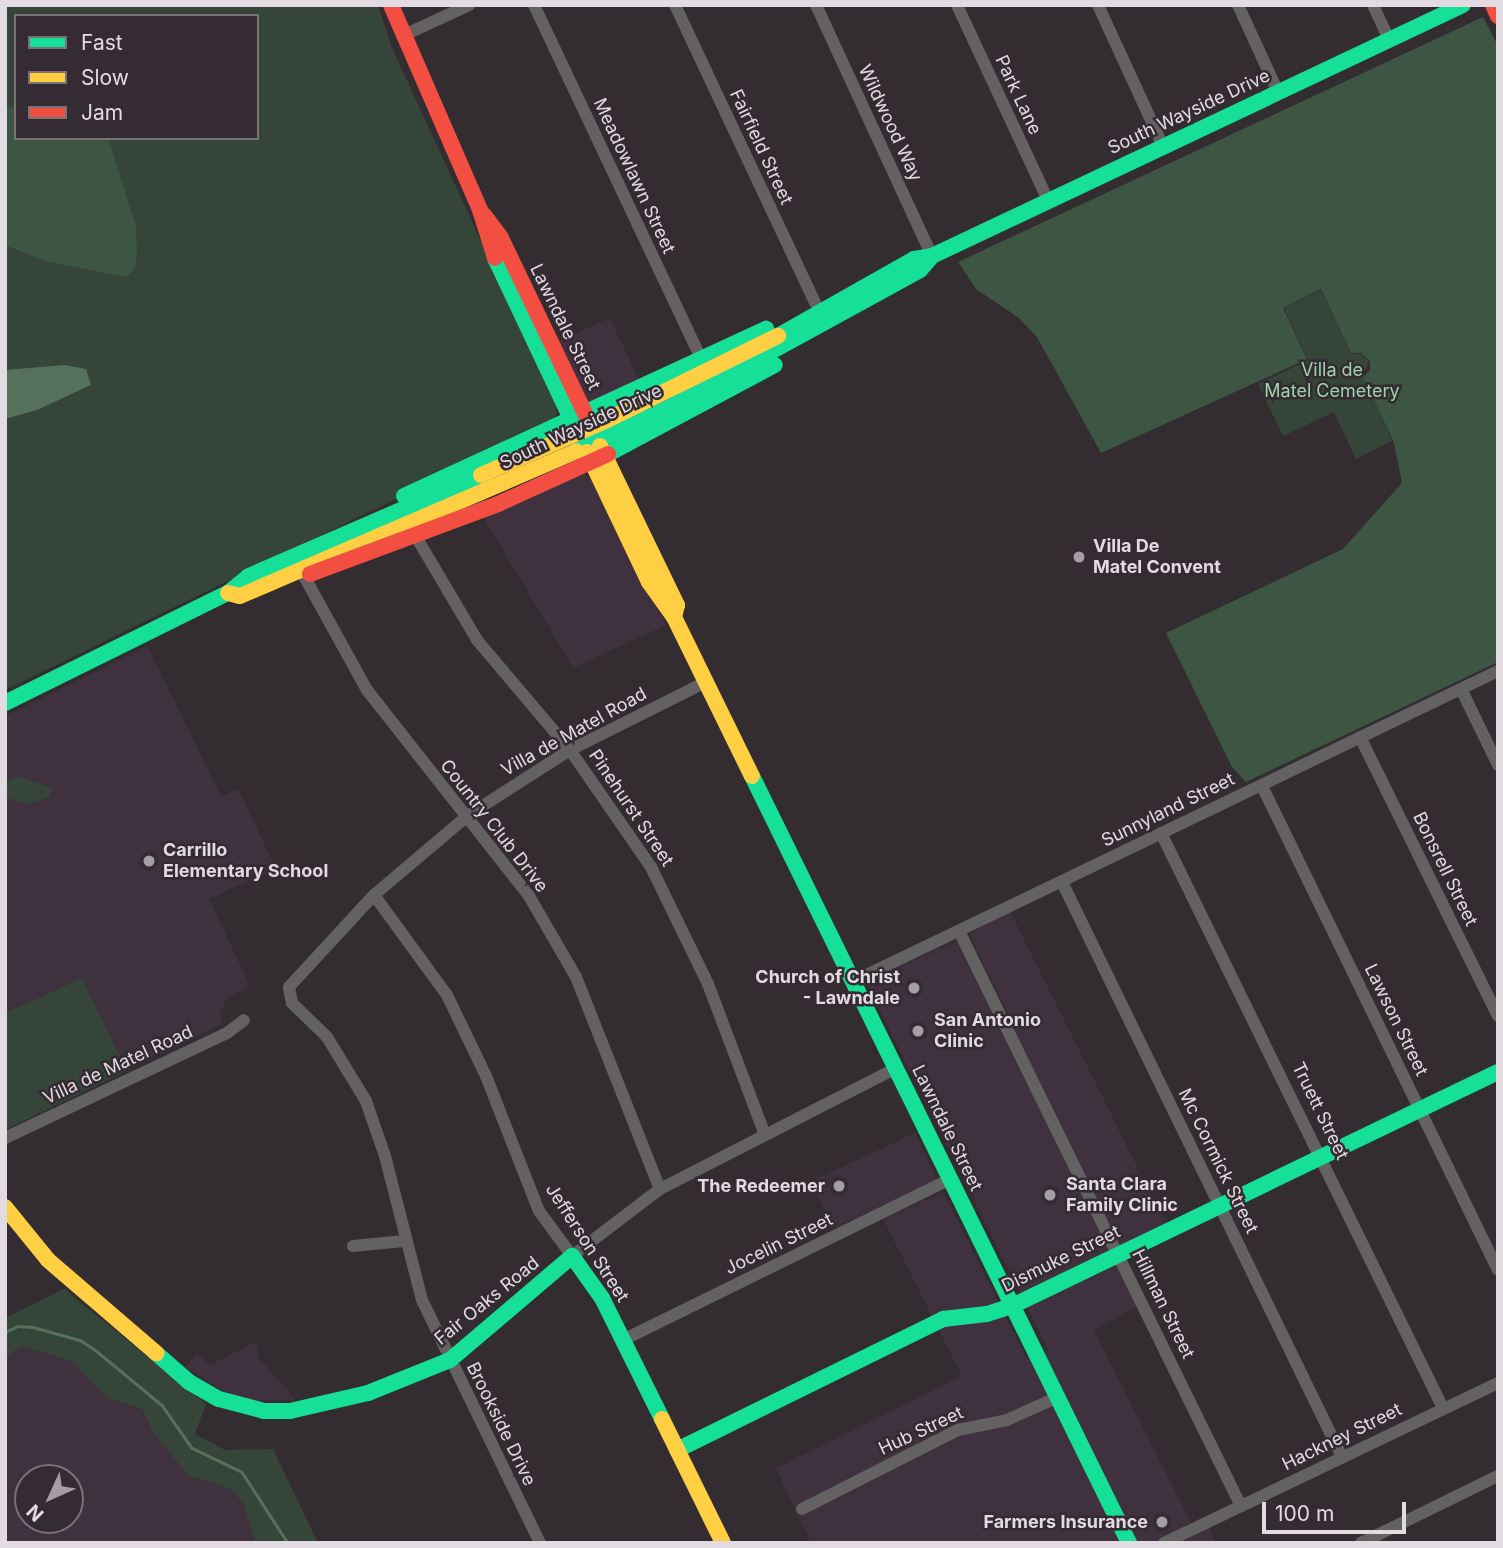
<!DOCTYPE html>
<html>
<head>
<meta charset="utf-8">
<style>
	body { margin:0 }
	#map { position:relative; width:1503px; height:1548px; overflow:hidden; background:#332d32; font-family:Inter,sans-serif }
	div>[style] { position:absolute }
	.built>* { inset:0; background:#3f313d; transform-origin:0 0 }
	.green>* { inset:0; background:#354539 }
	.forest>* { inset:0; background:#3c5643 }
	.water>* { inset:0; background:#55715c }
	.stream>* { height:2.5px; margin:-1.25px; padding:0 1.25px; transform-origin:1.25px; border-radius:1.25px; background:#55715c }
	.street>* { height:12px; margin:-6px; padding:0 6px; transform-origin:6px; border-radius:6px; background:#636162 }
	.fast>* { height:16px; margin:-8px; padding:0 8px; transform-origin:8px; border-radius:8px; background:#16e098 }
	.slow>* { height:16px; margin:-8px; padding:0 8px; transform-origin:8px; border-radius:8px; background:#ffcf43 }
	.jam>* { height:16px; margin:-8px; padding:0 8px; transform-origin:8px; border-radius:8px; background:#f24e42 }
	.dots>* { width:19px; height:19px; translate:-50% -50%; box-sizing:border-box; border:4px solid #352b33; border-radius:50% }
	span { translate:-50% -50%; white-space:nowrap; text-align:center; line-height:1.15; -webkit-text-stroke:5px #352b33; paint-order:stroke }
	.street-label { font-size:18px; color:#e2dbe1 }
	.park-label { font-size:18px; color:#9cd4ab }
	.poi-label { font-size:18px; color:#e2dbe1; font-weight:700 }
	.left { translate:0 -50%; text-align:left }
	.right { translate:-100% -50%; text-align:right }
	.frame { position:absolute; inset:0; border:7px solid #e2dbe1; pointer-events:none }
	.legend { position:absolute; left:14px; top:14px; width:245px; height:126px; box-sizing:border-box; background:#352b33; border:2px solid #7a7179; margin:0; padding:9px 12px; list-style:none; font-size:21px; color:#e2dbe1 }
	.legend li { display:flex; align-items:center; gap:14px; height:35px }
	.legend b { width:35px; border:2px solid #7a7179 }
	.north { position:absolute; left:14px; top:1464px; width:70px; height:70px; box-sizing:border-box; background:#352b33; border:2px solid #7a7179; border-radius:50%; rotate:225deg; font-size:19px; font-weight:700; line-height:28px; text-align:center; color:#e2dbe1 }
	.north::after { content:''; display:block; margin:auto; width:24px; height:32px; background:#a59ea4; clip-path:polygon(50% 0,100% 100%,50% 72%,0 100%) }
	.scale { position:absolute; left:1262px; top:1502px; width:144px; height:32px; box-sizing:border-box; border:4px solid #e2dbe1; border-top:0; padding-left:9px; font-size:21px; line-height:24px; white-space:nowrap; color:#e2dbe1; -webkit-text-stroke:5px #352b33; paint-order:stroke }
</style>
</head>
<body>
<div id="map">
	<div class="built">
		<i style="left:610px;top:318px;width:72px;height:58px;rotate:65deg"></i>
		<i style="clip-path:polygon(583px 473px,592px 480px,666px 625px,573px 668px,482px 515px)"></i>
		<i style="clip-path:polygon(148px 646px,221px 797px,238px 789px,276px 868px,209px 899px,250px 986px,226px 1000px,220px 1012px,222px 1024px,127px 1071px,82px 978px,5px 1013px,5px 716px)"></i>
		<i style="clip-path:polygon(1010px 911px,1166px 1225px,1110px 1250px,1139px 1306px,1094px 1330px,1192px 1525px,1205px 1520px,1217px 1543px,811px 1543px,776px 1468px,962px 1376px,883px 1219px,943px 1192px,1027px 1359px,1049px 1351px,868px 987px,871px 979px,958px 941px,1007px 1034px,1016px 1029px,969px 934px)"></i>
		<i style="left:915px;top:1133px;width:52px;height:115px;rotate:65deg"></i>
		<i style="clip-path:polygon(258px 1341px,258px 1357px,296px 1400px,251px 1401px,230px 1395px,185px 1367px,197px 1354px,210px 1365px)"></i>
		<i style="clip-path:polygon(evenodd,21px 1346px,72px 1361px,107px 1398px,142px 1409px,153px 1432px,201px 1480px,231px 1489px,243px 1504px,256px 1543px,5px 1543px,5px 1358px,21px 1346px,28px 1478px,70px 1478px,70px 1520px,28px 1520px,28px 1478px)"></i>
	</div>
	<div class="green">
		<i style="clip-path:polygon(evenodd,5px 5px,378px 5px,392px 48px,557px 406px,555px 421px,5px 690px,5px 5px,16px 16px,257px 16px,257px 138px,16px 138px,16px 16px)"></i>
		<i style="clip-path:polygon(1321px 290px,1351px 354px,1361px 354px,1369px 361px,1363px 376px,1392px 441px,1356px 459px,1334px 412px,1283px 436px,1258px 384px,1308px 360px,1284px 308px)"></i>
		<i style="clip-path:polygon(18px 776px,52px 788px,49px 797px,27px 805px,5px 797px,5px 782px)"></i>
		<i style="clip-path:polygon(82px 978px,127px 1071px,5px 1130px,5px 1013px)"></i>
		<i style="clip-path:polygon(64px 1289px,206px 1404px,195px 1434px,225px 1450px,273px 1449px,318px 1543px,256px 1543px,243px 1504px,231px 1489px,188px 1475px,153px 1432px,142px 1409px,107px 1398px,72px 1361px,21px 1346px,5px 1358px,5px 1318px)"></i>
	</div>
	<div class="forest">
		<i style="clip-path:polygon(1483px 17px,1498px 46px,1498px 662px,1246px 782px,1232px 767px,1166px 633px,1343px 549px,1402px 483px,1394px 443px,1363px 377px,1370px 370px,1370px 361px,1361px 353px,1351px 353px,1321px 289px,1283px 308px,1307px 359px,1101px 453px,1037px 337px,1019px 318px,976px 289px,958px 262px)"></i>
		<i style="clip-path:polygon(16px 106px,16px 138px,108px 138px,136px 226px,137px 256px,134px 270px,126px 277px,45px 261px,5px 245px,5px 109px)"></i>
	</div>
	<div class="water">
		<i style="clip-path:polygon(65px 365px,86px 369px,91px 385px,37px 410px,5px 419px,5px 370px)"></i>
	</div>
	<div class="stream">
		<i style="left:5px;top:1332px;width:14px;rotate:-25deg"></i>
		<i style="left:18px;top:1326px;width:15px;rotate:4deg"></i>
		<i style="left:33px;top:1327px;width:49px;rotate:15.5deg"></i>
		<i style="left:80px;top:1340px;width:17px;rotate:33deg"></i>
		<i style="left:94px;top:1349px;width:88px;rotate:39.5deg"></i>
		<i style="left:162px;top:1405px;width:52px;rotate:55.1deg"></i>
		<i style="left:192px;top:1448px;width:55px;rotate:25.6deg"></i>
		<i style="left:242px;top:1472px;width:85px;rotate:57.1deg"></i>
	</div>
	<div class="street">
		<i style="left:534px;top:5px;width:394px;rotate:64.7deg"></i>
		<i style="left:675px;top:5px;width:329px;rotate:64.8deg"></i>
		<i style="left:816px;top:5px;width:277px;rotate:65.2deg"></i>
		<i style="left:957px;top:5px;width:215px;rotate:65deg"></i>
		<i style="left:1098px;top:5px;width:155px;rotate:65.3deg"></i>
		<i style="left:1238px;top:5px;width:96px;rotate:65.3deg"></i>
		<i style="left:1373px;top:5px;width:40px;rotate:65deg"></i>
		<i style="left:402px;top:36px;width:74px;rotate:-24.8deg"></i>
		<i style="left:415px;top:535px;width:122px;rotate:59.4deg"></i>
		<i style="left:477px;top:640px;width:144px;rotate:49.8deg"></i>
		<i style="left:570px;top:750px;width:142px;rotate:55.3deg"></i>
		<i style="left:651px;top:867px;width:130px;rotate:64deg"></i>
		<i style="left:708px;top:984px;width:158px;rotate:69.3deg"></i>
		<i style="left:304px;top:576px;width:130px;rotate:61.1deg"></i>
		<i style="left:367px;top:690px;width:262px;rotate:51.8deg"></i>
		<i style="left:529px;top:896px;width:94px;rotate:59.9deg"></i>
		<i style="left:576px;top:977px;width:228px;rotate:68.4deg"></i>
		<i style="left:1461px;top:689px;width:85px;rotate:64deg"></i>
		<i style="left:1360px;top:737px;width:311px;rotate:63.7deg"></i>
		<i style="left:1262px;top:786px;width:538px;rotate:64.01deg"></i>
		<i style="left:1161px;top:833px;width:640px;rotate:63.88deg"></i>
		<i style="left:1062px;top:882px;width:640px;rotate:64.04deg"></i>
		<i style="left:374px;top:895px;width:124px;rotate:53.9deg"></i>
		<i style="left:447px;top:995px;width:90px;rotate:64.3deg"></i>
		<i style="left:486px;top:1076px;width:145px;rotate:68.6deg"></i>
		<i style="left:539px;top:1211px;width:56px;rotate:53.7deg"></i>
		<i style="left:572px;top:1256px;width:111px;rotate:-37.3deg"></i>
		<i style="left:660px;top:1189px;width:265px;rotate:-27.1deg"></i>
		<i style="left:959px;top:931px;width:640px;rotate:63.88deg"></i>
		<i style="left:854px;top:981px;width:715px;rotate:-25.7deg"></i>
		<i style="left:5px;top:1138px;width:246px;rotate:-25.3deg"></i>
		<i style="left:227px;top:1033px;width:21px;rotate:-37deg"></i>
		<i style="left:353px;top:1246px;width:51px;rotate:-5.6deg"></i>
		<i style="left:623px;top:1340px;width:364px;rotate:-26.2deg"></i>
		<i style="left:802px;top:1509px;width:175px;rotate:-26.9deg"></i>
		<i style="left:958px;top:1430px;width:50px;rotate:-11.5deg"></i>
		<i style="left:1007px;top:1420px;width:56px;rotate:-24.3deg"></i>
		<i style="left:540px;top:1543px;width:270px;rotate:-115.9deg"></i>
		<i style="left:422px;top:1300px;width:149px;rotate:-104.4deg"></i>
		<i style="left:385px;top:1156px;width:58px;rotate:-109.1deg"></i>
		<i style="left:366px;top:1101px;width:75px;rotate:-121.4deg"></i>
		<i style="left:327px;top:1037px;width:49px;rotate:-135.8deg"></i>
		<i style="left:292px;top:1003px;width:16px;rotate:-101deg"></i>
		<i style="left:289px;top:987px;width:125px;rotate:-47.3deg"></i>
		<i style="left:374px;top:895px;width:122px;rotate:-40.3deg"></i>
		<i style="left:467px;top:816px;width:122px;rotate:-32.7deg"></i>
		<i style="left:570px;top:750px;width:152px;rotate:-26.6deg"></i>
		<i style="left:1164px;top:1543px;width:370px;rotate:-25.6deg"></i>
		<i style="left:1361px;top:1543px;width:153px;rotate:-26.1deg"></i>
	</div>
	<div class="fast">
		<i style="left:495px;top:258px;width:189px;rotate:64.7deg"></i>
		<i style="left:778px;top:336px;width:156px;rotate:-29.5deg"></i>
		<i style="left:914px;top:259px;width:18px;rotate:-9deg"></i>
		<i style="left:932px;top:256px;width:587px;rotate:-25.3deg"></i>
		<i style="left:576px;top:451px;width:106px;rotate:-25.1deg"></i>
		<i style="left:672px;top:406px;width:283px;rotate:-28.7deg"></i>
		<i style="left:920px;top:270px;width:18px;rotate:-49deg"></i>
		<i style="left:608px;top:454px;width:189px;rotate:-28.1deg"></i>
		<i style="left:404px;top:496px;width:399px;rotate:-24.8deg"></i>
		<i style="left:5px;top:703px;width:249px;rotate:-26.3deg"></i>
		<i style="left:228px;top:593px;width:27px;rotate:-39deg"></i>
		<i style="left:249px;top:576px;width:253px;rotate:-23.5deg"></i>
		<i style="left:752px;top:776px;width:855px;rotate:63.82deg"></i>
		<i style="left:156px;top:1353px;width:44px;rotate:41.3deg"></i>
		<i style="left:189px;top:1382px;width:34px;rotate:30deg"></i>
		<i style="left:219px;top:1399px;width:47px;rotate:14.9deg"></i>
		<i style="left:264px;top:1411px;width:26px"></i>
		<i style="left:290px;top:1411px;width:80px;rotate:-13deg"></i>
		<i style="left:368px;top:1393px;width:88px;rotate:-21.9deg"></i>
		<i style="left:450px;top:1360px;width:160px;rotate:-40.4deg"></i>
		<i style="left:572px;top:1256px;width:52px;rotate:54.5deg"></i>
		<i style="left:602px;top:1298px;width:135px;rotate:63.6deg"></i>
		<i style="left:677px;top:1450px;width:297px;rotate:-26.2deg"></i>
		<i style="left:943px;top:1319px;width:44px;rotate:-6.5deg"></i>
		<i style="left:987px;top:1314px;width:28px;rotate:-18deg"></i>
		<i style="left:1014px;top:1305px;width:537px;rotate:-25.71deg"></i>
	</div>
	<div class="slow">
		<i style="left:600px;top:446px;width:177px;rotate:64.2deg"></i>
		<i style="left:677px;top:605px;width:12px;rotate:104deg"></i>
		<i style="left:587px;top:452px;width:144px;rotate:64.5deg"></i>
		<i style="left:649px;top:582px;width:43px;rotate:54.5deg"></i>
		<i style="left:674px;top:617px;width:177px;rotate:63.9deg"></i>
		<i style="left:481px;top:475px;width:135px;rotate:-23.5deg"></i>
		<i style="left:605px;top:421px;width:193px;rotate:-26.2deg"></i>
		<i style="left:228px;top:593px;width:12px;rotate:14deg"></i>
		<i style="left:240px;top:596px;width:366px;rotate:-23.3deg"></i>
		<i style="left:5px;top:1207px;width:68px;rotate:50.9deg"></i>
		<i style="left:48px;top:1260px;width:143px;rotate:40.7deg"></i>
		<i style="left:662px;top:1419px;width:138px;rotate:63.8deg"></i>
	</div>
	<div class="jam">
		<i style="left:391px;top:5px;width:223px;rotate:66.5deg"></i>
		<i style="left:480px;top:210px;width:50px;rotate:72.6deg"></i>
		<i style="left:1493px;top:5px;width:12px;rotate:66deg"></i>
		<i style="left:484px;top:215px;width:26px;rotate:53deg"></i>
		<i style="left:500px;top:236px;width:206px;rotate:64.4deg"></i>
		<i style="left:310px;top:574px;width:201px;rotate:-20.4deg"></i>
		<i style="left:498px;top:504px;width:121px;rotate:-24.4deg"></i>
	</div>
	<div class="dots">
		<i style="left:1079px;top:557px;background:#a59ea4"></i>
		<i style="left:149px;top:861px;background:#a59ea4"></i>
		<i style="left:914px;top:988px;background:#a59ea4"></i>
		<i style="left:918px;top:1031px;background:#a59ea4"></i>
		<i style="left:839px;top:1186px;background:#a59ea4"></i>
		<i style="left:1050px;top:1195px;background:#a59ea4"></i>
		<i style="left:1162px;top:1522px;background:#a59ea4"></i>
	</div>
	<div class="street-label">
		<span style="left:1018px;top:95px;rotate:65deg">Park Lane</span>
		<span style="left:1189px;top:112px;rotate:-25deg">South Wayside Drive</span>
		<span style="left:890px;top:123px;rotate:65deg">Wildwood Way</span>
		<span style="left:761px;top:147px;rotate:65deg">Fairfield Street</span>
		<span style="left:634px;top:176px;rotate:65deg">Meadowlawn Street</span>
		<span style="left:565px;top:327px;rotate:64deg">Lawndale Street</span>
		<span style="left:581px;top:427px;rotate:-25deg">South Wayside Drive</span>
		<span style="left:574px;top:732px;rotate:-29deg">Villa de Matel Road</span>
		<span style="left:631px;top:808px;rotate:56deg">Pinehurst Street</span>
		<span style="left:1168px;top:810px;rotate:-26deg">Sunnyland Street</span>
		<span style="left:494px;top:826px;rotate:52deg">Country Club Drive</span>
		<span style="left:1445px;top:869px;rotate:64deg">Bonsrell Street</span>
		<span style="left:1396px;top:1020px;rotate:64deg">Lawson Street</span>
		<span style="left:118px;top:1065px;rotate:-25deg">Villa de Matel Road</span>
		<span style="left:1320px;top:1111px;rotate:64deg">Truett Street</span>
		<span style="left:947px;top:1128px;rotate:64deg">Lawndale Street</span>
		<span style="left:1218px;top:1161px;rotate:64deg">Mc Cormick Street</span>
		<span style="left:587px;top:1243px;rotate:57deg">Jefferson Street</span>
		<span style="left:779px;top:1244px;rotate:-26deg">Jocelin Street</span>
		<span style="left:1061px;top:1259px;rotate:-26deg">Dismuke Street</span>
		<span style="left:487px;top:1301px;rotate:-39deg">Fair Oaks Road</span>
		<span style="left:1163px;top:1304px;rotate:64deg">Hillman Street</span>
		<span style="left:501px;top:1424px;rotate:64deg">Brookside Drive</span>
		<span style="left:921px;top:1431px;rotate:-25deg">Hub Street</span>
		<span style="left:1342px;top:1437px;rotate:-26deg">Hackney Street</span>
	</div>
	<div class="park-label">
		<span style="left:1332px;top:381px">Villa de<br>Matel Cemetery</span>
	</div>
	<div class="poi-label">
		<span class="left" style="left:1093px;top:557px">Villa De<br>Matel Convent</span>
		<span class="left" style="left:163px;top:861px">Carrillo<br>Elementary School</span>
		<span class="right" style="left:900px;top:988px">Church of Christ<br>- Lawndale</span>
		<span class="left" style="left:934px;top:1031px">San Antonio<br>Clinic</span>
		<span class="left" style="left:1066px;top:1195px">Santa Clara<br>Family Clinic</span>
		<span class="right" style="left:825px;top:1186px">The Redeemer</span>
		<span class="right" style="left:1148px;top:1522px">Farmers Insurance</span>
	</div>
	<div class="frame"></div>
	<ul class="legend">
	<li><b style="height:9px;background:#16e098"></b>Fast</li>
	<li><b style="height:9px;background:#ffcf43"></b>Slow</li>
	<li><b style="height:9px;background:#f24e42"></b>Jam</li>
	</ul>
	<div class="north">N</div>
	<div class="scale">100 m</div>
</div>
</body>
</html>
